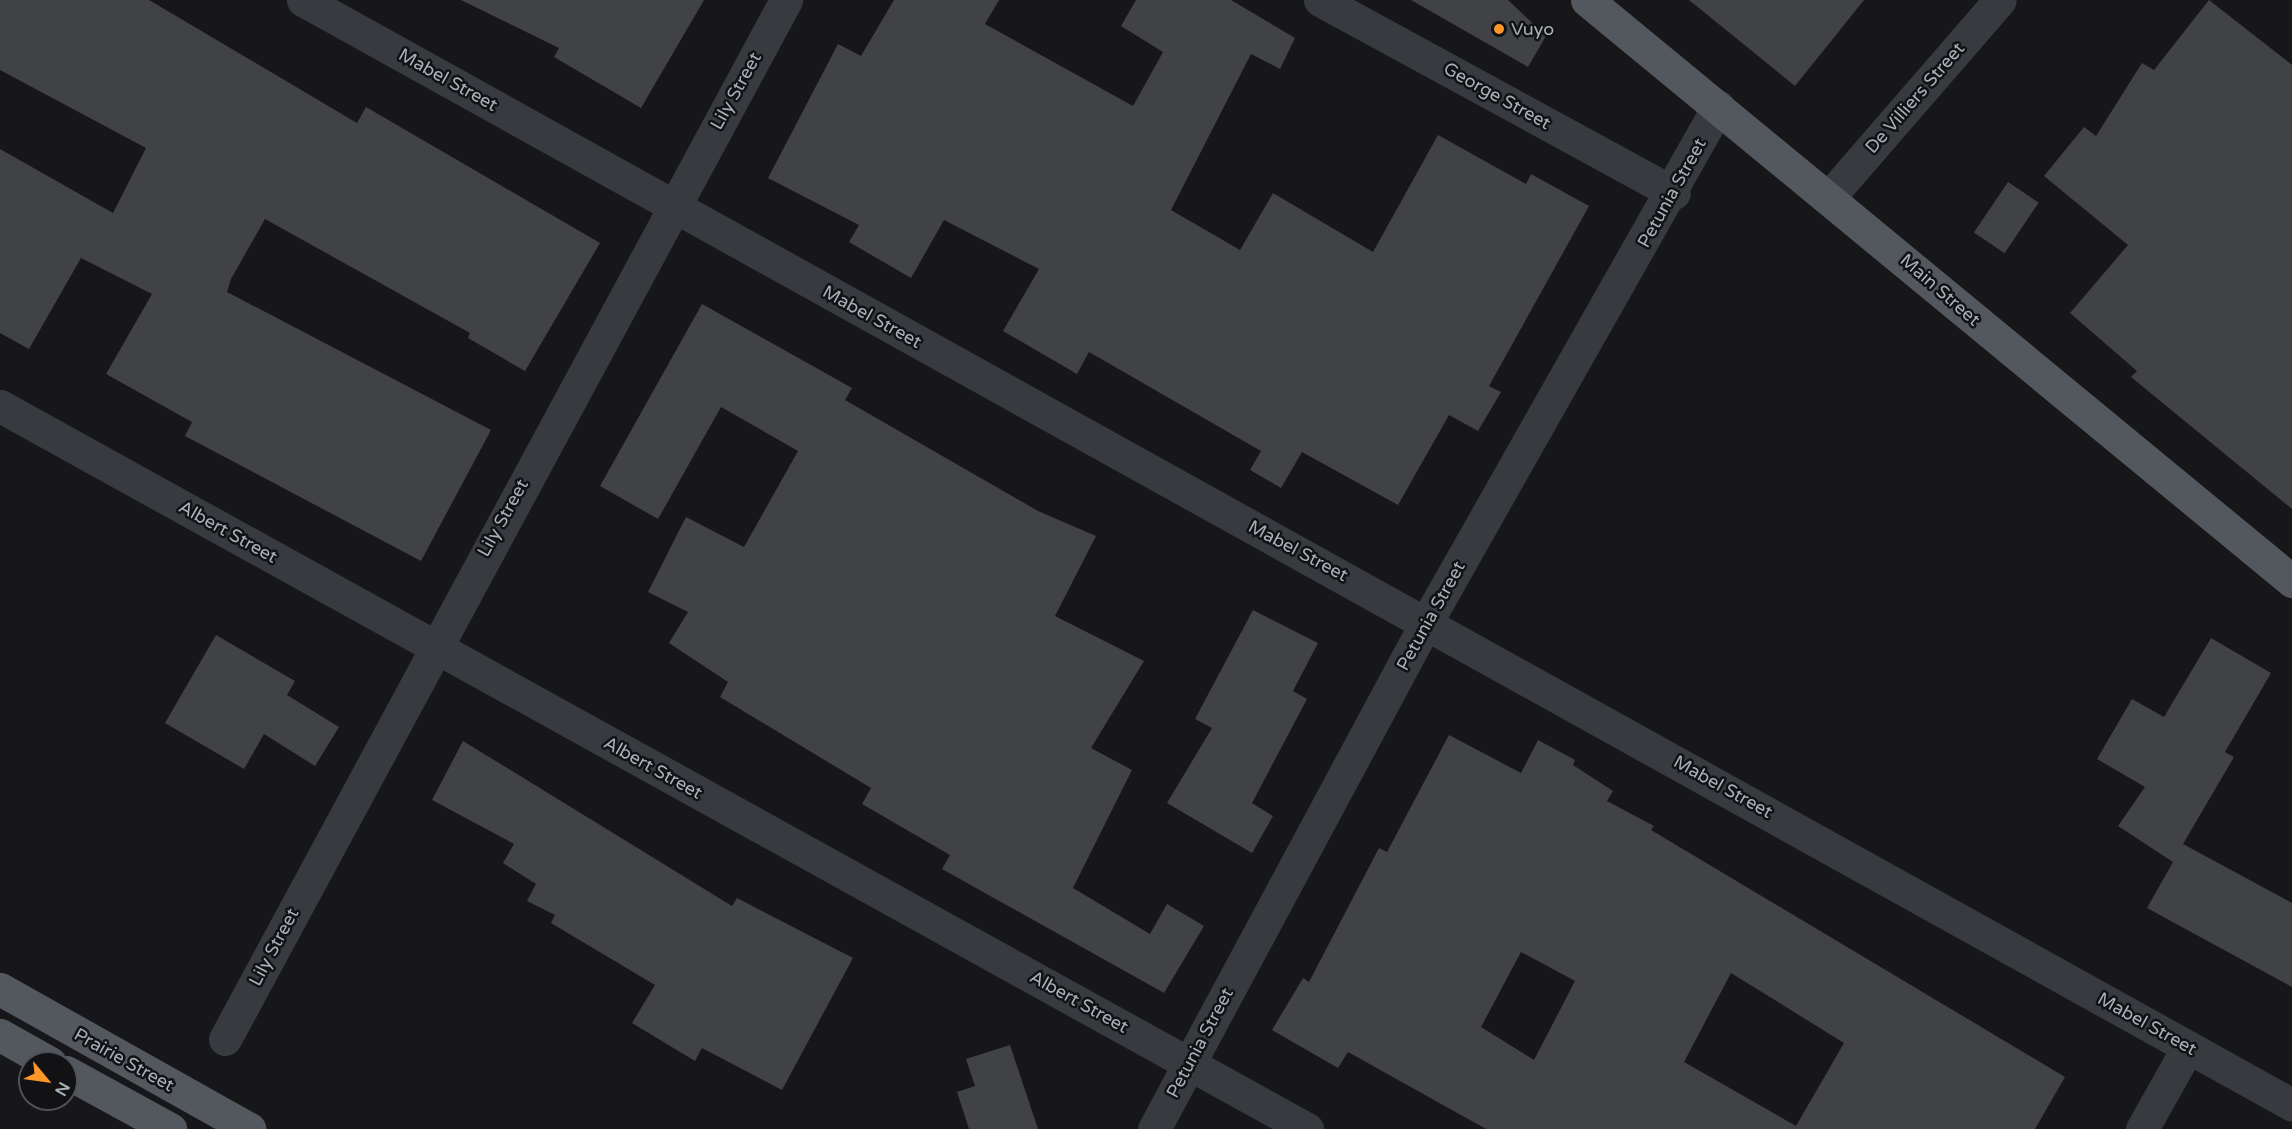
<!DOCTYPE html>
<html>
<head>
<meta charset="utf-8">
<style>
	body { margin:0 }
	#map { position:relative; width:2292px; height:1129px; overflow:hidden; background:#171719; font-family:"Varela Round",sans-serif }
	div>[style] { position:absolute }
	.building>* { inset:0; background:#414246; transform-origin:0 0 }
	.minor>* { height:33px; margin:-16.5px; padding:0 16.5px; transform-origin:16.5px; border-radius:16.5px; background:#373a3e }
	.major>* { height:33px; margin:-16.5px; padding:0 16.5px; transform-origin:16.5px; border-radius:16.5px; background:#53575e }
	.dots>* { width:16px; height:16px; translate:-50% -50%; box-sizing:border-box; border:3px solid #121214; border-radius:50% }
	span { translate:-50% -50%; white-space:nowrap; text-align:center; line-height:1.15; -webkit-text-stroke:5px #121214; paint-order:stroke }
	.poi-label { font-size:18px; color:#a8b0ba }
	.left { translate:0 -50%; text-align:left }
	.street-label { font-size:18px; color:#a8b0ba }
	.north { position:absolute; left:18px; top:1051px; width:60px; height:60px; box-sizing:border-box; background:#121214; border:2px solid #4e5156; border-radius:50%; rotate:119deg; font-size:16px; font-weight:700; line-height:24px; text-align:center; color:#a8b0ba }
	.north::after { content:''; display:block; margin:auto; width:21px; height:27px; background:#ff9729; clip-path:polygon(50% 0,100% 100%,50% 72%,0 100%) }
</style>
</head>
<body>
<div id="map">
	<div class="building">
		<i style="clip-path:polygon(0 0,149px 0,357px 123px,366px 107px,600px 243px,525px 371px,468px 338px,470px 333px,265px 219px,231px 279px,227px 292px,491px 430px,421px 561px,185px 436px,192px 422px,106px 374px,152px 294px,81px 258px,29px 349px,0 333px,0 149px,113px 213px,146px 148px,0 70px)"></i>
		<i style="clip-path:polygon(461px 0,704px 0,641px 108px,554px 57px,559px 48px)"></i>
		<i style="clip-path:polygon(894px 0,999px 0,985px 24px,1133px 106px,1163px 52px,1121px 26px,1136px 0,1231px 0,1295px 38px,1280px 69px,1251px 54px,1171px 210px,1240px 250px,1273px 193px,1373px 252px,1438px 135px,1526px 184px,1531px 174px,1589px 206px,1489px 386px,1501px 392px,1478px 431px,1449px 415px,1398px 505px,1302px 452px,1281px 488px,1250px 470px,1261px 451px,1089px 352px,1077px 374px,1003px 331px,1039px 269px,944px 220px,911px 278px,849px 242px,859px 225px,768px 178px,838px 44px,861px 56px)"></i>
		<i style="clip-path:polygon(1411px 0,1508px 0,1546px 36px,1528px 67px)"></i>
		<i style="clip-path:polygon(1689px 0,1864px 0,1795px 86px)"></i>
		<i style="clip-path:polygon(2209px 0,2292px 65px,2292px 509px,2131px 377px,2137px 371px,2070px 313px,2128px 245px,2044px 176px,2084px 127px,2096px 136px,2142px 63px,2154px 70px)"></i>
		<i style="left:2008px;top:182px;width:37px;height:61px;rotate:34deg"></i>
		<i style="clip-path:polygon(702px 304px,852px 388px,845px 400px,1038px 511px,1096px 536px,1055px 616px,1144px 661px,1091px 748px,1132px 770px,1073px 888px,1150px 934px,1167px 904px,1204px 926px,1164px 993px,942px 869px,950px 855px,862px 804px,871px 788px,720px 697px,728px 682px,669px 643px,688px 612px,648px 592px,686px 517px,744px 547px,798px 451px,721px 407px,658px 519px,600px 486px)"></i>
		<i style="clip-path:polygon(1253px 610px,1318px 643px,1293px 691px,1307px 699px,1252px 803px,1273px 816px,1252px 853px,1167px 803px,1212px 728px,1195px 719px)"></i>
		<i style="clip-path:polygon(216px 635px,295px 681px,287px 695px,339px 727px,315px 766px,264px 734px,244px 769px,165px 723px)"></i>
		<i style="clip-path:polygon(2211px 638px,2271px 673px,2225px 752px,2234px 757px,2183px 844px,2292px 903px,2292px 987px,2147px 908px,2173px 862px,2118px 826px,2145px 787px,2097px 759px,2132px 699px,2164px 717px)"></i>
		<i style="clip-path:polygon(evenodd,1449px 735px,1521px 773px,1538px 740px,1575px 760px,1573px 765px,1613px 791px,1607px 801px,1654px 826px,1651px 830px,2065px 1077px,2035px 1129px,1486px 1129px,1348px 1052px,1338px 1068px,1272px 1030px,1303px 978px,1309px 982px,1379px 848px,1387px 852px,1449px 735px,1521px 952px,1575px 981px,1534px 1060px,1481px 1027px,1521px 952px,1449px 735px,1731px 973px,1844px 1043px,1796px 1126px,1684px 1062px,1731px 973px)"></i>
		<i style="clip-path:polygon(463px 741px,732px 906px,737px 898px,853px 958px,782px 1090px,702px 1048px,695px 1061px,632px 1023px,655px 985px,551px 923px,555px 915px,527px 901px,536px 884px,503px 863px,514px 844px,432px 800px)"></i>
		<i style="clip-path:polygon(1010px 1045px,1038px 1129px,969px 1129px,957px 1092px,975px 1086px,966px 1059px)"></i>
	</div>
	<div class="minor">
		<i style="left:303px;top:0;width:2275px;rotate:29.05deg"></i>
		<i style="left:1320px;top:0;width:403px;rotate:28.6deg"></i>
		<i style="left:1830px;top:196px;width:259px;rotate:-49.1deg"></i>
		<i style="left:0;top:406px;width:1494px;rotate:28.95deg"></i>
		<i style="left:225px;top:1039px;width:1181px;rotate:-61.63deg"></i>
		<i style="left:1154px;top:1129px;width:577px;rotate:-61.75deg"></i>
		<i style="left:1427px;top:621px;width:591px;rotate:-60.48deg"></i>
		<i style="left:2142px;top:1129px;width:94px;rotate:-60.7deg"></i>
	</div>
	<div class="major">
		<i style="left:1587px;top:0;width:914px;rotate:39.49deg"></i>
		<i style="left:0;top:989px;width:286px;rotate:29.3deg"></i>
		<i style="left:0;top:1035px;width:57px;rotate:29.2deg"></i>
		<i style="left:66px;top:1072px;width:119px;rotate:28.7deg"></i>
	</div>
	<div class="dots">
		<i style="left:1499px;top:29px;background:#ff9729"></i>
	</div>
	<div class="poi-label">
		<span class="left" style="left:1511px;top:29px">Vuyo</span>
	</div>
	<div class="street-label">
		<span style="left:448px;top:80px;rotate:29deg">Mabel Street</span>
		<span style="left:736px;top:91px;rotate:-61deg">Lily Street</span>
		<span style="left:1497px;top:96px;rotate:29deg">George Street</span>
		<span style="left:1915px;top:98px;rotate:-49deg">De Villiers Street</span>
		<span style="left:1672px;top:193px;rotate:-61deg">Petunia Street</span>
		<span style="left:1940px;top:290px;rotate:41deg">Main Street</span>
		<span style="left:872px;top:317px;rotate:29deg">Mabel Street</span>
		<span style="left:503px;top:518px;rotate:-61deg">Lily Street</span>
		<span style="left:228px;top:532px;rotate:29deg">Albert Street</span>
		<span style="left:1298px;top:551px;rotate:28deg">Mabel Street</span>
		<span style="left:1431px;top:616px;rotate:-61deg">Petunia Street</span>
		<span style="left:653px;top:768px;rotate:29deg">Albert Street</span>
		<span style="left:1723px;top:787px;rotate:29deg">Mabel Street</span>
		<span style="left:274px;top:947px;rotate:-62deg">Lily Street</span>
		<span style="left:1079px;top:1002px;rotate:29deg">Albert Street</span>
		<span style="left:2147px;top:1024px;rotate:29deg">Mabel Street</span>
		<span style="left:1200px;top:1043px;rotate:-62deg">Petunia Street</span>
		<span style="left:124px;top:1060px;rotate:29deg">Prairie Street</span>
	</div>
	<div class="north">N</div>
</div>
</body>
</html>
